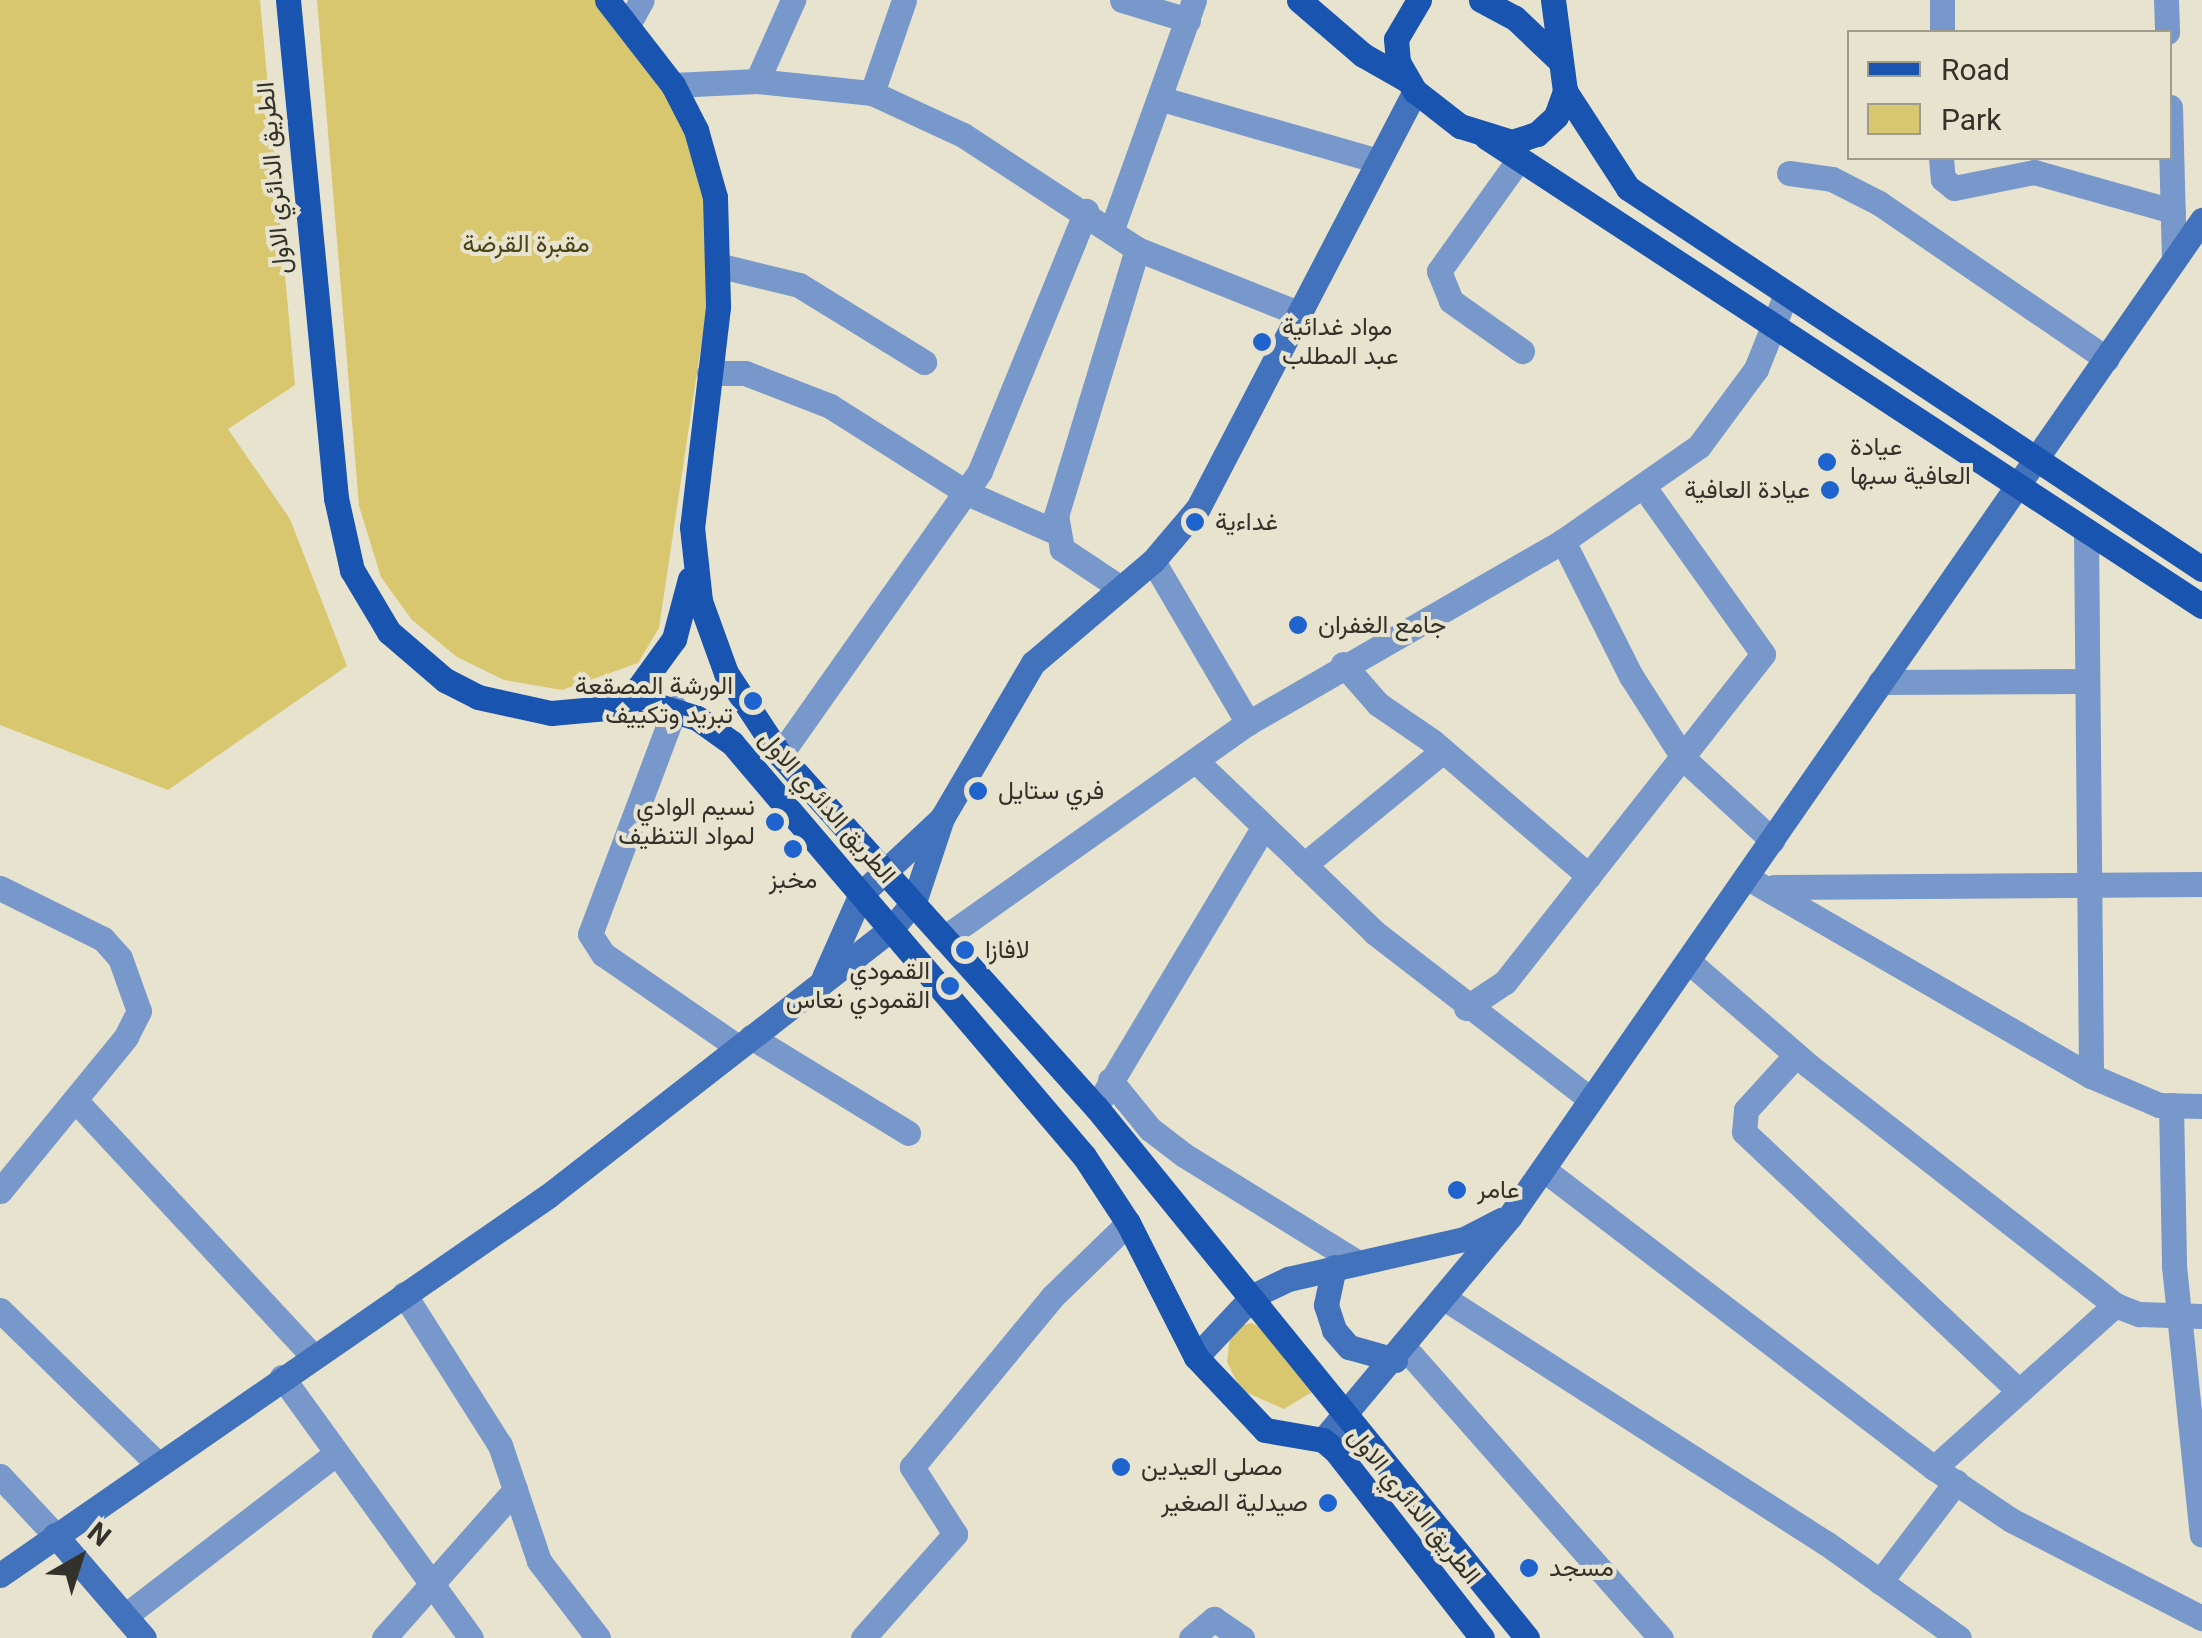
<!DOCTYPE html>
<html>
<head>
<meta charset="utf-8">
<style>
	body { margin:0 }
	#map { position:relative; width:2202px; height:1638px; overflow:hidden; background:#e7e3cf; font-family:Roboto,Vazirmatn,sans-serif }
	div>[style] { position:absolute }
	.green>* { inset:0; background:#d9c76f }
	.street>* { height:25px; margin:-12.5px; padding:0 12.5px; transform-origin:12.5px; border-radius:12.5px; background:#7898cb }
	.secondary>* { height:25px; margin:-12.5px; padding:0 12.5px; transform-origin:12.5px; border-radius:12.5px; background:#4372bd }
	.primary>* { height:25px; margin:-12.5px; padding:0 12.5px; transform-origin:12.5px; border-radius:12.5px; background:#1954b1 }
	.dots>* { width:28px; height:28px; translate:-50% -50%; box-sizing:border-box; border:5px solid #e7e3cf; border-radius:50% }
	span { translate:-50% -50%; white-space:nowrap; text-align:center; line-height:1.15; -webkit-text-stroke:8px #e7e3cf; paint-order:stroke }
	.street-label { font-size:25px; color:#33322a }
	.park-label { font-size:25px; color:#4c4317 }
	.poi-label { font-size:25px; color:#33322a }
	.left { translate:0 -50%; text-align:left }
	.right { translate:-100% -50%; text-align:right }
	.legend { position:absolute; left:1847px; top:30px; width:325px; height:130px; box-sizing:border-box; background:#e7e3cf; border:2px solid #9f9c8d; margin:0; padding:12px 18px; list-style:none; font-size:30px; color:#33322a }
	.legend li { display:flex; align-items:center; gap:20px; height:50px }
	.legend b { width:50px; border:2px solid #9f9c8d }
	.north { position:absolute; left:30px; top:1508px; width:100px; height:100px; -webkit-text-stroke:8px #e7e3cf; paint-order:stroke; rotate:39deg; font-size:28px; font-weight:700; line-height:40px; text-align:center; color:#33322a }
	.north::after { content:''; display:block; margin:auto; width:35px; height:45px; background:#33322a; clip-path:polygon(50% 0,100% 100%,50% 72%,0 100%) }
</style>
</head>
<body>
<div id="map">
	<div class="green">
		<i style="clip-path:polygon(0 0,260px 0,295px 385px,228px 429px,290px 519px,347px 666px,168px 790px,0 725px)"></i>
		<i style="clip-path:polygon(317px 0,595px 0,639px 46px,686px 117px,715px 252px,659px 628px,638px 663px,562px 690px,504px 680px,457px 657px,412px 620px,381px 577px,359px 506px)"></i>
		<i style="clip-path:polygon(1252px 1323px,1278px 1338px,1317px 1389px,1284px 1409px,1241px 1390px,1227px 1362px,1231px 1328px)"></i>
	</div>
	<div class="street">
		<i style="left:1122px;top:0;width:69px;rotate:16.9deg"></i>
		<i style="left:2166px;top:0;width:32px;rotate:88deg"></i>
		<i style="left:629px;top:23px;width:26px;rotate:-61deg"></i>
		<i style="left:1942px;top:32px;width:31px;rotate:-90deg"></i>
		<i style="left:757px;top:81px;width:89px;rotate:-66deg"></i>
		<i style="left:673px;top:85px;width:84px;rotate:-2.7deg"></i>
		<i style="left:757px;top:81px;width:116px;rotate:6deg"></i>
		<i style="left:872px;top:93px;width:100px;rotate:24.8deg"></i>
		<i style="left:963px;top:135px;width:208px;rotate:33.2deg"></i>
		<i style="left:1137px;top:249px;width:173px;rotate:21.7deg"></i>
		<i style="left:872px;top:93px;width:98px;rotate:-71deg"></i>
		<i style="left:1162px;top:99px;width:225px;rotate:16deg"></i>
		<i style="left:2170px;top:107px;width:153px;rotate:88.5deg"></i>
		<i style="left:1941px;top:158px;width:21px;rotate:85deg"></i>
		<i style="left:1943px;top:179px;width:14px;rotate:39deg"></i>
		<i style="left:1954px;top:188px;width:82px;rotate:-11.3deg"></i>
		<i style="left:2034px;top:172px;width:144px;rotate:15.7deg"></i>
		<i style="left:1517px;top:162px;width:134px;rotate:125.6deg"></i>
		<i style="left:1439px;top:271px;width:32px;rotate:68deg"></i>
		<i style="left:1451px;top:301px;width:87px;rotate:35.2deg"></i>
		<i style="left:1789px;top:173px;width:43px;rotate:7.9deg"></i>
		<i style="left:1832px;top:179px;width:53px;rotate:27.1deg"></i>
		<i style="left:1879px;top:203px;width:276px;rotate:34.4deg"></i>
		<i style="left:1112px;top:229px;width:243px;rotate:-70.3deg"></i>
		<i style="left:721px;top:266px;width:80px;rotate:13.7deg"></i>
		<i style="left:799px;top:285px;width:147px;rotate:31.6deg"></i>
		<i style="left:709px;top:373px;width:36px"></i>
		<i style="left:745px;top:373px;width:91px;rotate:21.2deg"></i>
		<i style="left:830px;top:406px;width:162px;rotate:32.4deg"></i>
		<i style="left:967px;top:493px;width:97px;rotate:23.7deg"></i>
		<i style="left:2086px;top:531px;width:545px;rotate:89.47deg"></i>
		<i style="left:1563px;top:541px;width:151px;rotate:63.3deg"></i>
		<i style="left:1631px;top:676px;width:98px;rotate:57.4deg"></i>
		<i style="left:1684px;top:759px;width:120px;rotate:42.6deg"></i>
		<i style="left:1153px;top:561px;width:188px;rotate:59.6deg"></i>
		<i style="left:1119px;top:587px;width:69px;rotate:-146.3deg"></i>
		<i style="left:1062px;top:549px;width:34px;rotate:-100deg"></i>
		<i style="left:1056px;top:516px;width:279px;rotate:-73.1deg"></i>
		<i style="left:1343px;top:664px;width:53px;rotate:48.8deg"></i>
		<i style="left:1378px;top:704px;width:65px;rotate:34.4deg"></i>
		<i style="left:1432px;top:741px;width:207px;rotate:40.7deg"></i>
		<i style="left:1880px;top:682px;width:205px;rotate:-0.3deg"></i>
		<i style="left:675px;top:708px;width:241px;rotate:110.6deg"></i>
		<i style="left:590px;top:934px;width:24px;rotate:57deg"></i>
		<i style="left:603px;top:954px;width:164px;rotate:34.6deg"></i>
		<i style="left:780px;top:755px;width:347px;rotate:-54.8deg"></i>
		<i style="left:980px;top:471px;width:281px;rotate:-67.8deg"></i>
		<i style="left:1197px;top:762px;width:245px;rotate:43.8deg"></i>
		<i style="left:1374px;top:932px;width:273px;rotate:37.7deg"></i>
		<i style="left:1304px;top:865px;width:180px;rotate:-39.4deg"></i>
		<i style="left:1746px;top:877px;width:398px;rotate:30deg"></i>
		<i style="left:2091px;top:1076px;width:74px;rotate:23.1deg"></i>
		<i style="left:2159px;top:1105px;width:43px;rotate:1.3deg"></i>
		<i style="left:1774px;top:887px;width:428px;rotate:-0.4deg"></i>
		<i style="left:0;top:888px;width:115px;rotate:26.3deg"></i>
		<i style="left:103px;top:939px;width:25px;rotate:48deg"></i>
		<i style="left:120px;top:958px;width:56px;rotate:70.3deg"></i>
		<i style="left:139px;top:1011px;width:29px;rotate:117deg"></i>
		<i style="left:126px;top:1037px;width:199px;rotate:129.3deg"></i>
		<i style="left:944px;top:938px;width:372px;rotate:-35.3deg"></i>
		<i style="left:1248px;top:723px;width:364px;rotate:-30deg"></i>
		<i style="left:1563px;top:541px;width:166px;rotate:-34.9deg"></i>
		<i style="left:1699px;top:446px;width:96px;rotate:-53.5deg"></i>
		<i style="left:1756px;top:369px;width:81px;rotate:-68.2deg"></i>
		<i style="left:1688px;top:961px;width:159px;rotate:40.9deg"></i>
		<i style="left:1808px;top:1065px;width:390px;rotate:38deg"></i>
		<i style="left:2115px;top:1305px;width:26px;rotate:21deg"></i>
		<i style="left:2139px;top:1314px;width:63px;rotate:1.8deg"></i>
		<i style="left:1466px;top:1008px;width:47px;rotate:-33.7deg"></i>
		<i style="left:1505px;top:982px;width:417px;rotate:-51.8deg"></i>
		<i style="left:1763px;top:654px;width:205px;rotate:-125.5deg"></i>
		<i style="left:751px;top:1037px;width:184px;rotate:31.4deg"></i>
		<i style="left:1796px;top:1055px;width:74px;rotate:132.3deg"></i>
		<i style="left:1746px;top:1110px;width:22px;rotate:95deg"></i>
		<i style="left:1744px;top:1132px;width:378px;rotate:43.3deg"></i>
		<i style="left:1110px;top:1080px;width:63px;rotate:50.8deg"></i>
		<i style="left:1150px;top:1129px;width:43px;rotate:37.4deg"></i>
		<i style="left:1184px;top:1155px;width:201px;rotate:31.8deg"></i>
		<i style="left:75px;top:1100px;width:350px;rotate:47.1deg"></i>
		<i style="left:2171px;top:1105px;width:161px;rotate:88.9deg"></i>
		<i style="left:2174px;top:1266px;width:270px;rotate:84.1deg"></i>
		<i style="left:1096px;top:1107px;width:323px;rotate:-59.1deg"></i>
		<i style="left:1543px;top:1169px;width:492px;rotate:37.4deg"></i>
		<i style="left:1934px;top:1468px;width:93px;rotate:34deg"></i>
		<i style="left:2011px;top:1520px;width:215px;rotate:27.2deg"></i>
		<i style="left:404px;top:1294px;width:179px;rotate:57.6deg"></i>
		<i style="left:500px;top:1445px;width:122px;rotate:71.4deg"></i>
		<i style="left:539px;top:1561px;width:97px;rotate:52.5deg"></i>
		<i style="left:1444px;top:1298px;width:454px;rotate:32.7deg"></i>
		<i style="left:1826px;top:1543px;width:163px;rotate:35.5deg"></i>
		<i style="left:0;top:1310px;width:221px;rotate:44.3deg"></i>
		<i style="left:1405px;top:1348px;width:387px;rotate:48.6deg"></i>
		<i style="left:282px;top:1377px;width:322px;rotate:54.1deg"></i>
		<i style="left:1934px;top:1468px;width:244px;rotate:-42deg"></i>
		<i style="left:0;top:1476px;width:81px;rotate:47deg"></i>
		<i style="left:1880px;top:1582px;width:126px;rotate:-52.8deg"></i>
		<i style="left:125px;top:1616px;width:265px;rotate:-37.6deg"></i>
		<i style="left:384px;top:1638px;width:198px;rotate:-48.5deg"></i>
		<i style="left:863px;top:1638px;width:139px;rotate:-48.5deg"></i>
		<i style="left:955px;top:1534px;width:80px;rotate:-122.7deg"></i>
		<i style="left:912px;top:1467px;width:220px;rotate:-50.5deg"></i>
		<i style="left:1052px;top:1297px;width:106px;rotate:-44.2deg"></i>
		<i style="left:1191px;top:1638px;width:30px;rotate:-40deg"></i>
		<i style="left:1214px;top:1619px;width:34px;rotate:34deg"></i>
	</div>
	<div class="secondary">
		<i style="left:824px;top:977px;width:91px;rotate:-66deg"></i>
		<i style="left:861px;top:894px;width:108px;rotate:-43.1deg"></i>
		<i style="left:1334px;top:1267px;width:39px;rotate:102deg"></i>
		<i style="left:1326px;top:1305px;width:26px;rotate:72deg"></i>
		<i style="left:1334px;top:1330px;width:23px;rotate:49deg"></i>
		<i style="left:1349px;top:1347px;width:48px;rotate:15.8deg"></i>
		<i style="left:1196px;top:1357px;width:83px;rotate:-46.9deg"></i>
		<i style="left:1253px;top:1296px;width:39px;rotate:-26deg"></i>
		<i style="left:1288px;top:1279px;width:180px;rotate:-12.8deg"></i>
		<i style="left:1464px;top:1239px;width:42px;rotate:-27.2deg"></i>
		<i style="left:1323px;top:1440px;width:292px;rotate:-50.1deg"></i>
		<i style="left:1510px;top:1216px;width:1213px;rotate:-55.21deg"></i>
		<i style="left:55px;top:1535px;width:136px;rotate:49.2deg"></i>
		<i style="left:0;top:1575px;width:666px;rotate:-34.67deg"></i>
		<i style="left:548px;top:1196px;width:436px;rotate:-37.9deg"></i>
		<i style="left:892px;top:928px;width:34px;rotate:-50deg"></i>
		<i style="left:914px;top:902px;width:89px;rotate:-71.6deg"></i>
		<i style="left:942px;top:818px;width:180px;rotate:-59.6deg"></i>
		<i style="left:1033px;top:663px;width:157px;rotate:-40.4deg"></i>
		<i style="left:1153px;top:561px;width:70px;rotate:-49.7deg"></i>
		<i style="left:1198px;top:508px;width:470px;rotate:-62.5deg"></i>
	</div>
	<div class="primary">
		<i style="left:288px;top:0;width:500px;rotate:84.49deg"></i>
		<i style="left:336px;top:498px;width:74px;rotate:77.5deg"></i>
		<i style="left:352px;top:570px;width:72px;rotate:59.2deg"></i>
		<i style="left:389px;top:632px;width:74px;rotate:40.6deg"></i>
		<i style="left:445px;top:680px;width:37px;rotate:27deg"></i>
		<i style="left:478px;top:697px;width:75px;rotate:12.4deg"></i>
		<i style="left:551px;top:713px;width:101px;rotate:-5.1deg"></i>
		<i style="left:652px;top:704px;width:47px;rotate:17.3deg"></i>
		<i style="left:697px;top:718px;width:43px;rotate:35.5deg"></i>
		<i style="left:732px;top:743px;width:543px;rotate:49.56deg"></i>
		<i style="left:1084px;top:1156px;width:80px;rotate:56.7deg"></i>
		<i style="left:1128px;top:1223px;width:150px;rotate:63.1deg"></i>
		<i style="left:1196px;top:1357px;width:100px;rotate:46.6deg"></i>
		<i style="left:1265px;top:1430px;width:59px;rotate:9.8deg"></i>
		<i style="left:1323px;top:1440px;width:17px;rotate:40deg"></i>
		<i style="left:1336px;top:1451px;width:237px;rotate:52deg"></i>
		<i style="left:607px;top:0;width:108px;rotate:52.2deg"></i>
		<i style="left:673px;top:85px;width:51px;rotate:62.9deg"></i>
		<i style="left:696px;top:130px;width:70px;rotate:74.2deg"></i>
		<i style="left:715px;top:197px;width:110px;rotate:88.4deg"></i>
		<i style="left:718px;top:307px;width:222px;rotate:96.7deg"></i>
		<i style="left:692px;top:527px;width:74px;rotate:83.8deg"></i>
		<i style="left:700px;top:601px;width:77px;rotate:70.1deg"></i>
		<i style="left:726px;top:673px;width:98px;rotate:56.6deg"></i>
		<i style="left:780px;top:755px;width:473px;rotate:48.1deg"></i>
		<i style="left:1096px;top:1107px;width:684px;rotate:50.93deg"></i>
		<i style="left:1299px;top:0;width:84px;rotate:40.7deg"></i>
		<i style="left:1363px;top:55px;width:51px;rotate:29.6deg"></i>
		<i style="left:1419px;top:0;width:45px;rotate:120.5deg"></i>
		<i style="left:1396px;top:39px;width:23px;rotate:85deg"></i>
		<i style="left:1398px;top:62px;width:34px;rotate:60deg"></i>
		<i style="left:1415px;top:91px;width:57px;rotate:37.9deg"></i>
		<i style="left:1460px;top:126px;width:54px;rotate:17.1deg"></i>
		<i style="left:1512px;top:142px;width:26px;rotate:-18deg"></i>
		<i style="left:1537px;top:134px;width:26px;rotate:-43deg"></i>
		<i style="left:1556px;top:116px;width:27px;rotate:-70deg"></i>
		<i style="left:1565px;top:91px;width:92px;rotate:-97.5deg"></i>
		<i style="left:1481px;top:0;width:38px;rotate:28deg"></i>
		<i style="left:1515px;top:18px;width:62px;rotate:43.7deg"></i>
		<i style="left:1565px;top:91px;width:116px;rotate:57deg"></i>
		<i style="left:1628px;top:188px;width:689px;rotate:33.57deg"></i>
		<i style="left:1486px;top:137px;width:856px;rotate:33.23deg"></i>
		<i style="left:626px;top:705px;width:82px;rotate:-54deg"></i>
		<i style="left:674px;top:639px;width:62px;rotate:-75.1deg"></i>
	</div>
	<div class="dots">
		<i style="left:1262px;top:342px;background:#1f63cf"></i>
		<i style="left:1827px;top:462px;background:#1f63cf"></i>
		<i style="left:1830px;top:490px;background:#1f63cf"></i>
		<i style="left:1195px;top:522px;background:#1f63cf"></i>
		<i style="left:1298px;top:625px;background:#1f63cf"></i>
		<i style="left:753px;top:701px;background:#1f63cf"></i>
		<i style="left:978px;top:791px;background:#1f63cf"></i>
		<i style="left:775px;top:822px;background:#1f63cf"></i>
		<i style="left:793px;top:849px;background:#1f63cf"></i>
		<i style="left:965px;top:950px;background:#1f63cf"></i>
		<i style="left:950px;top:986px;background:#1f63cf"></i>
		<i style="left:1457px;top:1190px;background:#1f63cf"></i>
		<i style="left:1121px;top:1467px;background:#1f63cf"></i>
		<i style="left:1328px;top:1503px;background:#1f63cf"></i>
		<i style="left:1529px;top:1568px;background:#1f63cf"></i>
	</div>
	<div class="street-label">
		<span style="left:274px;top:178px;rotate:-95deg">الطريق الدائري الاول</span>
		<span style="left:827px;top:807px;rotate:49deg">الطريق الدائري الاول</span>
		<span style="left:1414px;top:1506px;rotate:51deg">الطريق الدائري الاول</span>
	</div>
	<div class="park-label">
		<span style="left:526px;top:244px">مقبرة القرضة</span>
	</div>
	<div class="poi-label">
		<span class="left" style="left:1282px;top:342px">مواد غدائية<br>عبد المطلب</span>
		<span class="left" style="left:1850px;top:462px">عيادة<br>العافية سبها</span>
		<span class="right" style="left:1810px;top:490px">عيادة العافية</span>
		<span class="left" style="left:1215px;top:522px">غداءية</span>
		<span class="left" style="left:1318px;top:625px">جامع الغفران</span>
		<span class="right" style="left:733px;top:701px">الورشة المصقعة<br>تبريد وتكييف</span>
		<span class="left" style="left:998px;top:791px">فري ستايل</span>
		<span class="right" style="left:755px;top:822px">نسيم الوادي<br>لمواد التنظيف</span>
		<span style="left:793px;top:880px">مخبز</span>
		<span class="left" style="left:985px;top:950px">لافازا</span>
		<span class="right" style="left:930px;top:986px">القمودي<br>القمودي نعاس</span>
		<span class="left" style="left:1477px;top:1190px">عامر</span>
		<span class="left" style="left:1141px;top:1467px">مصلى العيدين</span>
		<span class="right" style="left:1308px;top:1503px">صيدلية الصغير</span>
		<span class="left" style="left:1549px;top:1568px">مسجد</span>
	</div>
	<ul class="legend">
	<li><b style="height:12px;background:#1954b1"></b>Road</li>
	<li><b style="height:28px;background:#d9c76f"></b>Park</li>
	</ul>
	<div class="north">N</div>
</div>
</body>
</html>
